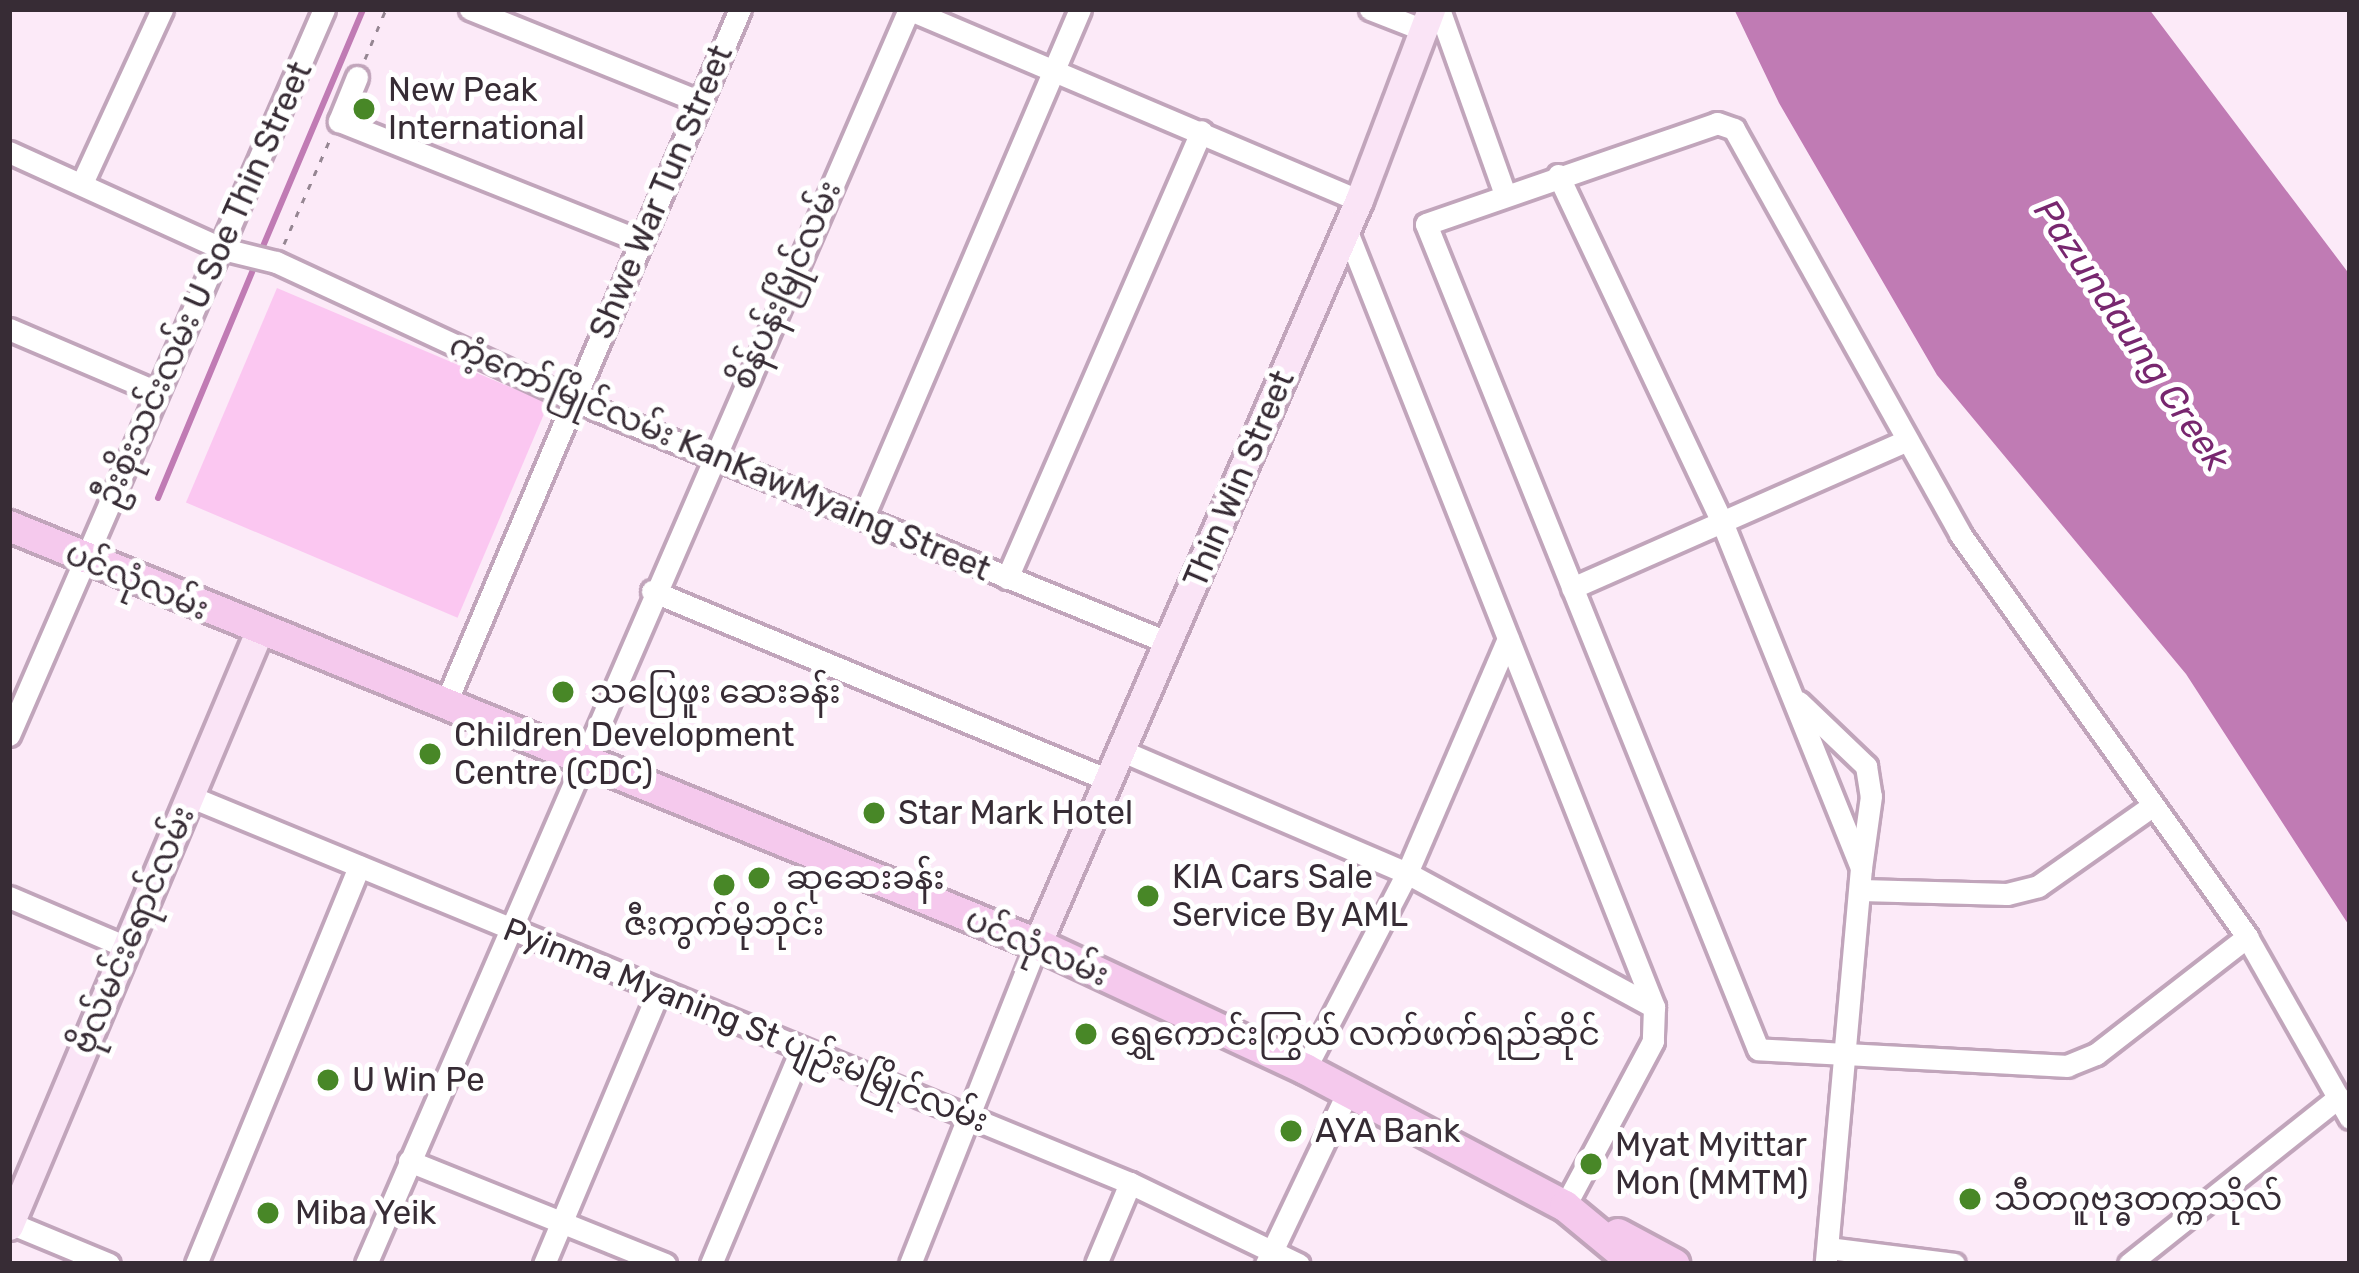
<!DOCTYPE html>
<html>
<head>
<meta charset="utf-8">
<style>
  body { margin:0 }
  #map { position:relative; width:2359px; height:1273px; overflow:hidden; background:#fceaf8; font-family:Rubik,"Noto Sans Myanmar",sans-serif }
  div>[style] { position:absolute }
  .green>* { inset:0; background:#fbc7f1; transform-origin:0 0 }
  .water>* { inset:0; background:#c07bb4 }
  .stream>* { height:6px; margin:-3px; padding:0 3px; transform-origin:3px; border-radius:3px; background:#c07bb4 }
  .path>* { height:3px; margin-top:-1.5px; transform-origin:0; background:repeating-linear-gradient(90deg,#958692 0 6px,transparent 0 15px) }
  .roads { filter:drop-shadow(3px 0 #c1a5bb) drop-shadow(-3px 0 #c1a5bb) drop-shadow(0 3px #c1a5bb) drop-shadow(0 -3px #c1a5bb) }
  .street>* { height:21px; margin:-10.5px; padding:0 10.5px; transform-origin:10.5px; border-radius:10.5px; background:#fff }
  .secondary>* { height:27px; margin:-13.5px; padding:0 13.5px; transform-origin:13.5px; border-radius:13.5px; background:#fae4f6 }
  .primary>* { height:30px; margin:-15px; padding:0 15px; transform-origin:15px; border-radius:15px; background:#f5c9ed }
  .dots>* { width:33px; height:33px; translate:-50% -50%; box-sizing:border-box; border:6px solid #fff; border-radius:50% }
  span { translate:-50% -50%; white-space:nowrap; text-align:center; line-height:1.15; -webkit-text-stroke:10px #fff; paint-order:stroke }
  .poi-label { font-size:33px; color:#372c35 }
  .left { translate:0 -50%; text-align:left }
  .street-label { font-size:33px; color:#372c35 }
  .water-label { font-size:36px; color:#78276f; font-style:italic }
  .frame { position:absolute; inset:0; border:12px solid #372c35; pointer-events:none }
</style>
</head>
<body>
<div id="map">
  <div class="green">
    <i style="left:277px;top:288px;width:295px;height:233px;rotate:23deg"></i>
  </div>
  <div class="water">
    <i style="clip-path:polygon(1734px 9px,2149px 9px,2350px 275px,2350px 927px,2186px 674px,1937px 375px,1779px 103px)"></i>
  </div>
  <div class="stream">
    <i style="left:261px;top:251px;width:263px;rotate:-67.1deg"></i>
    <i style="left:158px;top:498px;width:255px;rotate:-67.4deg"></i>
  </div>
  <div class="path">
    <i style="left:365px;top:59px;width:54px;rotate:-67.2deg"></i>
    <i style="left:284px;top:244px;width:117px;rotate:-66.3deg"></i>
  </div>
  <div class="roads">
    <div class="street">
      <i style="left:470px;top:9px;width:248px;rotate:22deg"></i>
      <i style="left:908px;top:9px;width:490px;rotate:23deg"></i>
      <i style="left:1370px;top:9px;width:60px;rotate:21.4deg"></i>
      <i style="left:1439px;top:9px;width:196px;rotate:70.4deg"></i>
      <i style="left:357px;top:77px;width:48px;rotate:112.2deg"></i>
      <i style="left:339px;top:121px;width:324px;rotate:21.7deg"></i>
      <i style="left:9px;top:152px;width:235px;rotate:24.4deg"></i>
      <i style="left:223px;top:249px;width:55px;rotate:13.8deg"></i>
      <i style="left:276px;top:262px;width:327px;rotate:24.9deg"></i>
      <i style="left:573px;top:400px;width:644px;rotate:22.18deg"></i>
      <i style="left:1558px;top:175px;width:384px;rotate:64.7deg"></i>
      <i style="left:1722px;top:522px;width:373px;rotate:68.1deg"></i>
      <i style="left:1861px;top:868px;width:398px;rotate:95.1deg"></i>
      <i style="left:82px;top:183px;width:192px;rotate:-65.3deg"></i>
      <i style="left:1346px;top:229px;width:837px;rotate:68.4deg"></i>
      <i style="left:1654px;top:1007px;width:34px;rotate:92deg"></i>
      <i style="left:1653px;top:1041px;width:187px;rotate:118.1deg"></i>
      <i style="left:9px;top:329px;width:161px;rotate:23.1deg"></i>
      <i style="left:863px;top:517px;width:552px;rotate:-66.87deg"></i>
      <i style="left:1007px;top:578px;width:487px;rotate:-66.5deg"></i>
      <i style="left:1572px;top:588px;width:364px;rotate:-23.8deg"></i>
      <i style="left:652px;top:591px;width:494px;rotate:22.5deg"></i>
      <i style="left:1799px;top:702px;width:93px;rotate:43.7deg"></i>
      <i style="left:1866px;top:766px;width:30px;rotate:81deg"></i>
      <i style="left:1871px;top:796px;width:73px;rotate:97.9deg"></i>
      <i style="left:444px;top:707px;width:758px;rotate:-67.02deg"></i>
      <i style="left:9px;top:735px;width:791px;rotate:-66.54deg"></i>
      <i style="left:1120px;top:750px;width:312px;rotate:23.2deg"></i>
      <i style="left:1407px;top:873px;width:281px;rotate:28.5deg"></i>
      <i style="left:189px;top:796px;width:1017px;rotate:22.36deg"></i>
      <i style="left:1130px;top:1183px;width:187px;rotate:25.7deg"></i>
      <i style="left:1861px;top:890px;width:146px;rotate:1.6deg"></i>
      <i style="left:2007px;top:894px;width:32px;rotate:-14deg"></i>
      <i style="left:2038px;top:886px;width:139px;rotate:-35.1deg"></i>
      <i style="left:9px;top:897px;width:127px;rotate:23.1deg"></i>
      <i style="left:2247px;top:937px;width:191px;rotate:142.2deg"></i>
      <i style="left:2096px;top:1054px;width:31px;rotate:158deg"></i>
      <i style="left:2067px;top:1066px;width:309px;rotate:-176.9deg"></i>
      <i style="left:1758px;top:1049px;width:889px;rotate:-111.92deg"></i>
      <i style="left:1426px;top:224px;width:308px;rotate:-19.1deg"></i>
      <i style="left:1717px;top:123px;width:18px;rotate:19deg"></i>
      <i style="left:1734px;top:129px;width:464px;rotate:60.8deg"></i>
      <i style="left:1960px;top:534px;width:495px;rotate:54.5deg"></i>
      <i style="left:2247px;top:937px;width:208px;rotate:60.4deg"></i>
      <i style="left:1305px;top:1069px;width:221px;rotate:-62.5deg"></i>
      <i style="left:1407px;top:873px;width:255px;rotate:-66.7deg"></i>
      <i style="left:409px;top:1161px;width:276px;rotate:21.9deg"></i>
      <i style="left:10px;top:1223px;width:107px;rotate:22.5deg"></i>
      <i style="left:1828px;top:1248px;width:127px;rotate:7.2deg"></i>
      <i style="left:196px;top:1264px;width:430px;rotate:-67.7deg"></i>
      <i style="left:366px;top:1264px;width:1367px;rotate:-66.6deg"></i>
      <i style="left:544px;top:1264px;width:297px;rotate:-67.2deg"></i>
      <i style="left:711px;top:1264px;width:234px;rotate:-67.2deg"></i>
      <i style="left:910px;top:1264px;width:344px;rotate:-68.4deg"></i>
      <i style="left:1096px;top:1264px;width:88px;rotate:-67.2deg"></i>
      <i style="left:1266px;top:1264px;width:191px;rotate:-64.6deg"></i>
      <i style="left:2129px;top:1264px;width:268px;rotate:-38.5deg"></i>
    </div>
    <div class="secondary">
      <i style="left:1037px;top:944px;width:811px;rotate:-66.6deg"></i>
      <i style="left:1359px;top:200px;width:204px;rotate:-69.3deg"></i>
      <i style="left:9px;top:1226px;width:642px;rotate:-67.19deg"></i>
    </div>
    <div class="primary">
      <i style="left:9px;top:526px;width:1110px;rotate:22.13deg"></i>
      <i style="left:1037px;top:944px;width:296px;rotate:25deg"></i>
      <i style="left:1305px;top:1069px;width:294px;rotate:27.8deg"></i>
      <i style="left:1565px;top:1206px;width:91px;rotate:39.6deg"></i>
      <i style="left:1618px;top:1234px;width:64px;rotate:28.2deg"></i>
    </div>
  </div>
  <div class="dots">
    <i style="left:364px;top:109px;background:#488727"></i>
    <i style="left:563px;top:692px;background:#488727"></i>
    <i style="left:430px;top:754px;background:#488727"></i>
    <i style="left:874px;top:813px;background:#488727"></i>
    <i style="left:759px;top:878px;background:#488727"></i>
    <i style="left:724px;top:885px;background:#488727"></i>
    <i style="left:1148px;top:896px;background:#488727"></i>
    <i style="left:1086px;top:1034px;background:#488727"></i>
    <i style="left:328px;top:1080px;background:#488727"></i>
    <i style="left:1291px;top:1131px;background:#488727"></i>
    <i style="left:1591px;top:1164px;background:#488727"></i>
    <i style="left:1970px;top:1199px;background:#488727"></i>
    <i style="left:268px;top:1213px;background:#488727"></i>
  </div>
  <div class="poi-label">
    <span class="left" style="left:388px;top:109px">New Peak<br>International</span>
    <span class="left" style="left:590px;top:692px">သပြေဖူး ဆေးခန်း</span>
    <span class="left" style="left:454px;top:754px">Children Development<br>Centre (CDC)</span>
    <span class="left" style="left:898px;top:813px">Star Mark Hotel</span>
    <span class="left" style="left:1172px;top:896px">KIA Cars Sale<br>Service By AML</span>
    <span class="left" style="left:786px;top:878px">ဆုဆေးခန်း</span>
    <span style="left:724px;top:924px">ဇီးကွက်မိုဘိုင်း</span>
    <span class="left" style="left:1110px;top:1034px">ရွှေကောင်းကြွယ် လက်ဖက်ရည်ဆိုင်</span>
    <span class="left" style="left:352px;top:1080px">U Win Pe</span>
    <span class="left" style="left:1315px;top:1131px">AYA Bank</span>
    <span class="left" style="left:1615px;top:1164px">Myat Myittar<br>Mon (MMTM)</span>
    <span class="left" style="left:1994px;top:1199px">သီတဂူဗုဒ္ဓတက္ကသိုလ်</span>
    <span class="left" style="left:295px;top:1213px">Miba Yeik</span>
  </div>
  <div class="street-label">
    <span style="left:661px;top:192px;rotate:-67deg">Shwe War Tun Street</span>
    <span style="left:204px;top:284px;rotate:-66deg">ဦးစိုးသင်းလမ်း U Soe Thin Street</span>
    <span style="left:786px;top:285px;rotate:-66deg">စိန်ပန်းမြိုင်လမ်း</span>
    <span style="left:720px;top:457px;rotate:23deg">ကံ့ကော်မြိုင်လမ်း KanKawMyaing Street</span>
    <span style="left:1239px;top:479px;rotate:-67deg">Thin Win Street</span>
    <span style="left:137px;top:581px;rotate:23deg">ပင်လုံလမ်း</span>
    <span style="left:133px;top:930px;rotate:-67deg">ဗိုလ်မင်းရောင်လမ်း</span>
    <span style="left:1037px;top:947px;rotate:23deg">ပင်လုံလမ်း</span>
    <span style="left:746px;top:1025px;rotate:22deg">Pyinma Myaning St ပျဉ်းမမြိုင်လမ်း</span>
  </div>
  <div class="water-label">
    <span style="left:2132px;top:335px;rotate:56deg">Pazundaung Creek</span>
  </div>
  <div class="frame"></div>
</div>
</body>
</html>
